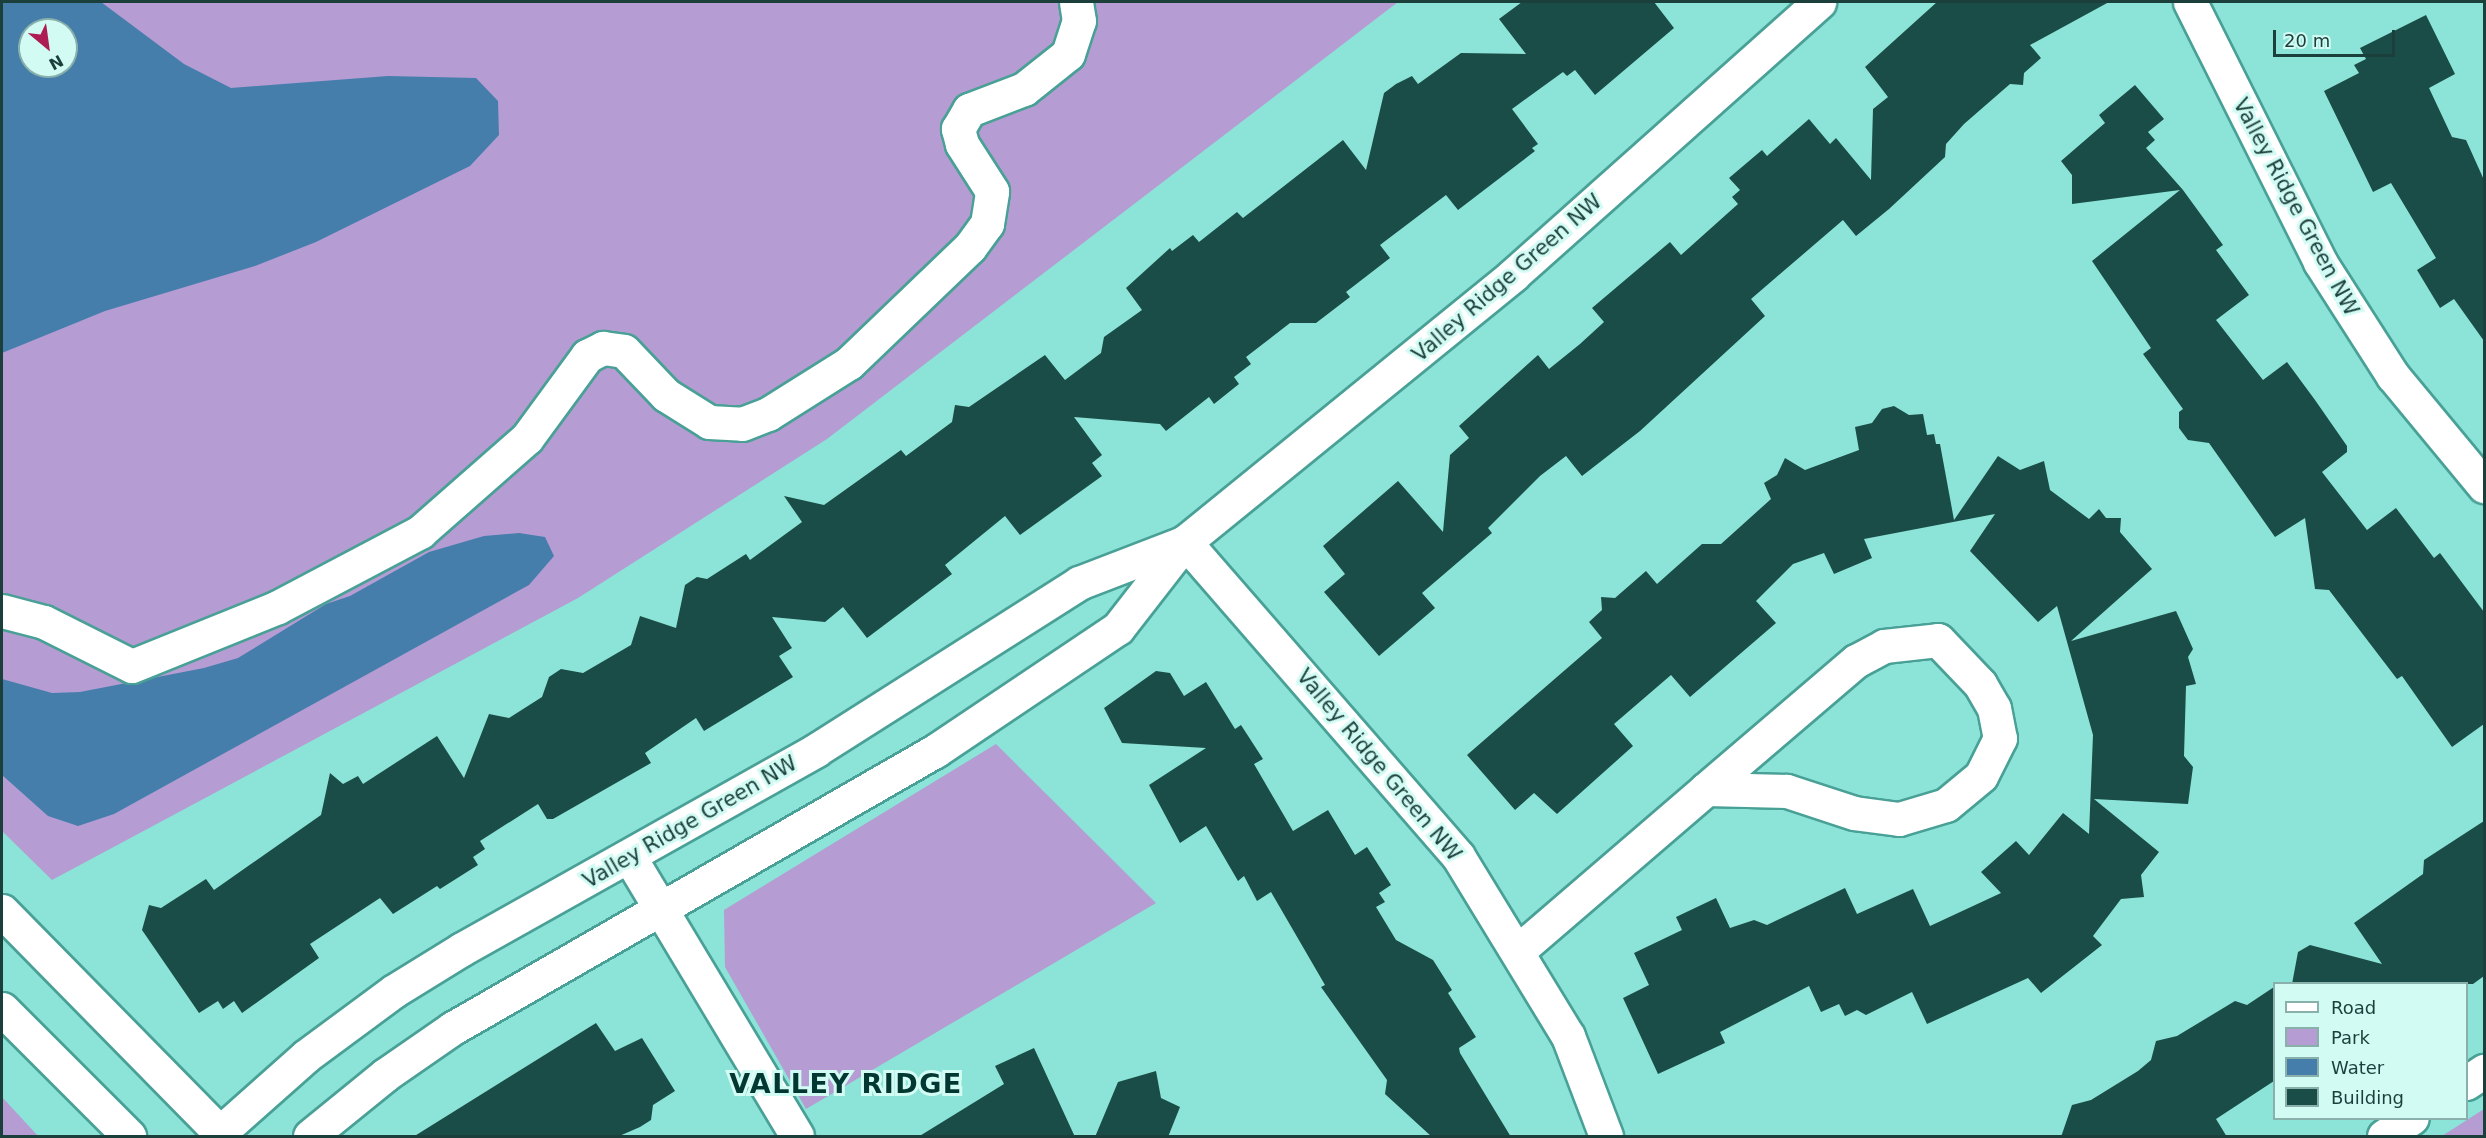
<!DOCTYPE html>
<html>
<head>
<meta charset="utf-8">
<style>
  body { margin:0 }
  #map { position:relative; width:2486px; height:1138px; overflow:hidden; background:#8ce3d7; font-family:"DejaVu Sans",sans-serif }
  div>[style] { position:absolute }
  .green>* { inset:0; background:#b59cd3 }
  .water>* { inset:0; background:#467eab }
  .building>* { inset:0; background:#1a4d47 }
  .roads { filter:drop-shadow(2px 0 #49a096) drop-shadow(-2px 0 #49a096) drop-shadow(0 2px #49a096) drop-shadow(0 -2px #49a096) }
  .minor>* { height:33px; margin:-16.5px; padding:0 16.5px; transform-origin:16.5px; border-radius:16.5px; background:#fff }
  span { translate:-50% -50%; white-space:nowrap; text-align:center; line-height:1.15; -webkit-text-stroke:6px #d2fbf4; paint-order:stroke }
  .street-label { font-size:21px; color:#1b3f3b }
  .district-label { font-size:27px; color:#033732; font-weight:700; letter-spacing:1.5px }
  .frame { position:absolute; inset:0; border:3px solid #1b3f3b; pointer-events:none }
  .legend { position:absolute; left:2273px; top:982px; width:195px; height:138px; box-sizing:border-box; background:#d2fbf4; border:2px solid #89b0aa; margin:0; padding:8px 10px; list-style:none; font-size:18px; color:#1b3f3b }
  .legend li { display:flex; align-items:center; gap:12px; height:30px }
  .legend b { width:30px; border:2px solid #89b0aa }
  .north { position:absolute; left:18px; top:18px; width:60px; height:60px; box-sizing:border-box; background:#d2fbf4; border:2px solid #89b0aa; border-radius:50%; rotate:151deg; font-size:16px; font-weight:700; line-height:24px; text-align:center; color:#1b3f3b }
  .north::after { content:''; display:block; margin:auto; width:21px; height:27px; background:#ad1d54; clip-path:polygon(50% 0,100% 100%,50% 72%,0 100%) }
  .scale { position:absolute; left:2273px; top:30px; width:122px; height:27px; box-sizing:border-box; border:3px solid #1b3f3b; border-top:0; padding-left:8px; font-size:18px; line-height:21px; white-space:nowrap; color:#1b3f3b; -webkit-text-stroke:4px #d2fbf4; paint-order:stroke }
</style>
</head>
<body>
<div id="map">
  <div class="green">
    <i style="clip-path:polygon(evenodd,2px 2px,1398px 2px,827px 439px,578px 598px,52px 880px,2px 831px,2px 2px,30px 30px,66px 30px,66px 66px,30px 66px,30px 30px)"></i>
    <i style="clip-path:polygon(996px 744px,1156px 903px,806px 1109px,725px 967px,724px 910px)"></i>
    <i style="clip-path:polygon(2px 1097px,38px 1136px,2px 1136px)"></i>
    <i style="clip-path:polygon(2484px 1109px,2484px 1136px,2442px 1136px)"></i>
  </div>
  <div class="water">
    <i style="clip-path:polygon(evenodd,2px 2px,101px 2px,184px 64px,231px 88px,388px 76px,476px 78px,498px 101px,499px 135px,470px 166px,316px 242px,255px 266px,105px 311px,2px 353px,2px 2px,30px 30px,66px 30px,66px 66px,30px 66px,30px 30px)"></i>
    <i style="clip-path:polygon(519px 533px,545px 537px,554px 556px,529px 585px,114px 814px,78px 826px,48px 816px,2px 775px,2px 679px,52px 693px,80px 692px,204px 668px,238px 658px,326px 604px,350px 596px,429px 552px,484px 536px)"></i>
  </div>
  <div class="building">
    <i style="clip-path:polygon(1522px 2px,1654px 2px,1674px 28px,1595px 95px,1575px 70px,1567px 76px,1563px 72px,1512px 109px,1538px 144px,1532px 148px,1535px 151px,1458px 210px,1446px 195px,1380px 245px,1390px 258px,1346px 292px,1350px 297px,1316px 323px,1290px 323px,1246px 357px,1251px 364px,1234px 377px,1239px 384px,1214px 404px,1209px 397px,1166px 431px,1160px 424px,1074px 417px,1102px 455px,1092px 463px,1102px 476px,1020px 535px,1005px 516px,945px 565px,952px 574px,867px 638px,843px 607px,825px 622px,772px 617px,792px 648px,779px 656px,793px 677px,704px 731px,696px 718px,645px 753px,651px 763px,553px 819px,547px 819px,538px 804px,480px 841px,485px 849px,473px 857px,478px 865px,440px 889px,437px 886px,393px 914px,380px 898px,310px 944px,319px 958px,242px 1013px,234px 1001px,223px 1009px,218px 1001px,199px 1013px,142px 930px,149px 905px,161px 908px,206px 879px,214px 890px,321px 815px,330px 773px,343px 784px,358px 776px,363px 784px,437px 736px,464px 778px,489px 714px,509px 718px,542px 697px,549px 677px,561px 669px,583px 673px,631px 645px,640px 616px,676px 628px,685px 585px,697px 577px,707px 579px,746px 554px,750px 560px,802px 522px,784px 496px,824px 505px,901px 450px,906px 456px,952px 422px,955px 405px,969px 407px,1045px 355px,1065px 380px,1101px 353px,1104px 337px,1142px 310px,1126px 288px,1170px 248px,1172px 251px,1193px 235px,1199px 242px,1237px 212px,1243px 218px,1343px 140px,1366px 170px,1384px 93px,1396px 84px,1412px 76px,1418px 84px,1461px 53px,1526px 54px,1499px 19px)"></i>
    <i style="clip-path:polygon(1937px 2px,2109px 2px,2030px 45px,2041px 58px,2024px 73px,2023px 85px,2010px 84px,1964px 124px,1946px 144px,1945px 157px,1889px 209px,1856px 236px,1843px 220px,1751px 299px,1765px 316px,1640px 431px,1582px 476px,1566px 456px,1540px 476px,1488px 528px,1492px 533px,1422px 593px,1435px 608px,1379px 656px,1324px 592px,1345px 574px,1323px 546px,1398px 481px,1443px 532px,1450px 455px,1469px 438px,1459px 426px,1538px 355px,1549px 369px,1580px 344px,1604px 322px,1592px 308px,1670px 242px,1681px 255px,1738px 204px,1732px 197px,1740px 190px,1729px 178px,1762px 150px,1767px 156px,1809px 119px,1830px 144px,1836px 138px,1871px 180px,1873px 109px,1888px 97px,1865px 67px)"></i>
    <i style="clip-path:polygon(2426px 15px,2455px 74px,2429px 88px,2452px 137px,2466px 140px,2484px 180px,2484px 341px,2454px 299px,2440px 308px,2417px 270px,2436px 258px,2391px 183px,2373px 192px,2324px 91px,2359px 73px,2354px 65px,2366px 59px,2360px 48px)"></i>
    <i style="clip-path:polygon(2135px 85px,2164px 119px,2148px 132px,2155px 140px,2146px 148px,2183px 190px,2223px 245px,2216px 250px,2249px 295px,2216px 320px,2263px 380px,2287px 362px,2315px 400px,2347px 446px,2347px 452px,2322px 472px,2367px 530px,2396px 508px,2434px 558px,2440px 553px,2484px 612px,2484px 724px,2452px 747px,2402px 676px,2397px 679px,2329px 590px,2315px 589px,2305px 518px,2275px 537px,2209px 443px,2188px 440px,2179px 428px,2179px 412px,2183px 409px,2143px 354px,2151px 348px,2092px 261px,2180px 190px,2072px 204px,2072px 175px,2061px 161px,2105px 123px,2099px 115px)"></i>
    <i style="clip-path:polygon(1894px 406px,1909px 415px,1923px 414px,1927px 435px,1934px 434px,1936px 444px,1940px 444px,1954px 520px,1998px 456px,2020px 470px,2044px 461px,2050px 490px,2089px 519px,2099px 509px,2106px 518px,2121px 518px,2120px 532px,2152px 569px,2071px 641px,2176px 611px,2193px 649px,2188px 657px,2196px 684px,2186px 686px,2184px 756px,2193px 767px,2188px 804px,2094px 799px,2159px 852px,2141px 875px,2144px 897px,2121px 899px,2093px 936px,2102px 945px,2041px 993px,2028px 978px,1927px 1024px,1912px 992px,1866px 1015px,1857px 1010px,1845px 1016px,1839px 1004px,1821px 1012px,1809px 986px,1720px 1032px,1725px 1043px,1658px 1074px,1623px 998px,1649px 985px,1634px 953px,1682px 930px,1676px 917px,1716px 898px,1730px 928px,1754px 920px,1767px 925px,1845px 888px,1857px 914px,1913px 889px,1930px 926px,2001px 893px,1981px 872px,2016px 841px,2029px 855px,2063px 813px,2089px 834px,2093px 735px,2057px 606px,2038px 622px,1970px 551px,1995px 514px,1864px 539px,1872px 558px,1834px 574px,1824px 553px,1793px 564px,1756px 601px,1776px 623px,1690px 697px,1671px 675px,1614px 724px,1633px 746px,1557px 814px,1534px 793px,1515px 810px,1467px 755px,1602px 638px,1589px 622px,1602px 610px,1601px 597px,1615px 598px,1646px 571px,1657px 584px,1702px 544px,1721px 544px,1771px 499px,1764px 483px,1777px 475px,1785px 458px,1805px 470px,1859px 450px,1855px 427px,1872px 423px,1882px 409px)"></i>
    <i style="clip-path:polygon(1156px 671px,1170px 673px,1184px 696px,1206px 682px,1235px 729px,1241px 725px,1263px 759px,1254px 764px,1293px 831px,1328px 810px,1355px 855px,1367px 847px,1391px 885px,1379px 893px,1385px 902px,1376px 907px,1396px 940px,1433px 960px,1452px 990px,1448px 993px,1476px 1037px,1459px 1048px,1460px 1053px,1511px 1137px,1432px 1137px,1385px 1094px,1387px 1080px,1321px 987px,1325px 985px,1271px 892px,1257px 901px,1244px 876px,1238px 881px,1206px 826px,1180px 843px,1149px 785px,1206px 748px,1122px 743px,1104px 708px)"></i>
    <i style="clip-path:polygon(2484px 821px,2484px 976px,2473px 984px,2292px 984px,2298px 952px,2310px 945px,2382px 964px,2354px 923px,2423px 874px,2424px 860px)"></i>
    <i style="clip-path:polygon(2274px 987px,2274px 1081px,2216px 1119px,2227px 1137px,2061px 1137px,2072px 1105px,2091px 1100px,2138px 1071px,2151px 1060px,2156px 1041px,2177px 1036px,2235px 1001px,2247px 1005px)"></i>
    <i style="clip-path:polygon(596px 1023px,615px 1051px,642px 1038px,675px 1091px,653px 1105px,651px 1120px,640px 1127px,617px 1137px,413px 1137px)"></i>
    <i style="clip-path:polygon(1034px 1048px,1075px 1137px,918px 1137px,1004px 1084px,995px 1066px)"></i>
    <i style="clip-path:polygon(1156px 1071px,1161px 1098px,1180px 1107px,1168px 1137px,1095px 1137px,1118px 1082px)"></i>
  </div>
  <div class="roads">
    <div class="minor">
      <i style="left:2190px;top:2px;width:291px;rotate:63.4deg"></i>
      <i style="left:2320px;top:262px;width:135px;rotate:57.4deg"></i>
      <i style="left:2393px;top:376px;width:143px;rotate:50.4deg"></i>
      <i style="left:1185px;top:542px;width:416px;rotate:49deg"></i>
      <i style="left:1458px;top:856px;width:211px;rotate:58.6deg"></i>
      <i style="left:1568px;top:1036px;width:107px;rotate:69.2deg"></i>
      <i style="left:2px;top:611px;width:43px;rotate:14.7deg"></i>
      <i style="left:44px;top:622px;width:98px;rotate:26.6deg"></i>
      <i style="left:132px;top:666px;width:157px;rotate:-22deg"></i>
      <i style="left:278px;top:607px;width:161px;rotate:-27.8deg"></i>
      <i style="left:420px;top:532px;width:142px;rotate:-41.3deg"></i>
      <i style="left:527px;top:438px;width:102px;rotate:-53.8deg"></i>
      <i style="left:587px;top:356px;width:18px;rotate:-27deg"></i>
      <i style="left:603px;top:348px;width:21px;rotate:8deg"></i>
      <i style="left:624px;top:351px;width:61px;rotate:46.3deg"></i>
      <i style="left:666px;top:395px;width:51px;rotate:32.1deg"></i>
      <i style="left:709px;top:422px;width:33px;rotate:3deg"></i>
      <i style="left:742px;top:424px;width:28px;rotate:-21deg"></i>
      <i style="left:768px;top:414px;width:96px;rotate:-32.2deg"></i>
      <i style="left:849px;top:363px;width:168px;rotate:-43.8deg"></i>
      <i style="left:970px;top:247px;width:29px;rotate:-54deg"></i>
      <i style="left:987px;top:224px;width:33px;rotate:-81deg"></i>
      <i style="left:992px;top:191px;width:56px;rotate:-122.6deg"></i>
      <i style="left:962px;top:144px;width:16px;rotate:-105deg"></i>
      <i style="left:958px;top:129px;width:22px;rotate:-60deg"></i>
      <i style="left:969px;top:110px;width:59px;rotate:-20.9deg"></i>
      <i style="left:1024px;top:89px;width:56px;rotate:-38.5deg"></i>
      <i style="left:1068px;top:54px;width:35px;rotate:-72deg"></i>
      <i style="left:1079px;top:21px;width:19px;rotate:-99deg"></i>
      <i style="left:630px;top:858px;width:324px;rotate:59deg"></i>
      <i style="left:2px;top:911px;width:315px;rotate:45.5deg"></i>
      <i style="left:1519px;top:950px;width:247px;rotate:-40.7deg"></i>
      <i style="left:1706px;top:789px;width:197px;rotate:-40.5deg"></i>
      <i style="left:1856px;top:661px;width:32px;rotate:-28deg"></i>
      <i style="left:1884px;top:646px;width:54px;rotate:-6.3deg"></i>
      <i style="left:1938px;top:640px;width:61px;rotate:46.3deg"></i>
      <i style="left:1980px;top:684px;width:28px;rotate:60deg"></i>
      <i style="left:1994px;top:708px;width:31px;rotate:79deg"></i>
      <i style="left:2000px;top:738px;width:42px;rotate:116.6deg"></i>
      <i style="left:1981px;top:776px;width:45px;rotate:140.4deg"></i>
      <i style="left:1946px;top:805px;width:49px;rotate:163.4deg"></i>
      <i style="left:1899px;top:819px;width:45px;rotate:-172.4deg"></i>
      <i style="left:1854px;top:813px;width:71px;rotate:-161.8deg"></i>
      <i style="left:1787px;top:791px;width:81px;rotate:-178.6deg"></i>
      <i style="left:2px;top:1009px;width:180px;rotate:45deg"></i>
      <i style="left:2466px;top:1083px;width:22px;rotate:-34deg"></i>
      <i style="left:216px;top:1136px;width:120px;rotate:-41.6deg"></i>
      <i style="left:306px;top:1056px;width:109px;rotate:-36.5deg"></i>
      <i style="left:394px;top:991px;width:80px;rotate:-31.7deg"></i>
      <i style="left:462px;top:949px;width:406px;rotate:-29.3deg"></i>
      <i style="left:816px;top:750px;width:312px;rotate:-32.4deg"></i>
      <i style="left:1079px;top:583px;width:114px;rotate:-21.1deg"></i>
      <i style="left:310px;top:1136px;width:97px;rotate:-39.1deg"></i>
      <i style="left:385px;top:1075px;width:83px;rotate:-34.7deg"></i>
      <i style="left:453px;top:1028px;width:556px;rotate:-29.89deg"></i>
      <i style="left:935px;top:751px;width:220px;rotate:-33.9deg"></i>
      <i style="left:1118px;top:628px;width:109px;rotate:-52.1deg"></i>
      <i style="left:1185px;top:542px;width:423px;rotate:-39.1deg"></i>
      <i style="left:1513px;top:275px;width:410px;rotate:-41.7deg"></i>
      <i style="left:2384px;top:1136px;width:33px;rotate:-33deg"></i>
    </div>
  </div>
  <div class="street-label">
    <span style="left:2296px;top:207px;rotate:62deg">Valley Ridge Green NW</span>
    <span style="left:1507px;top:278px;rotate:-41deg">Valley Ridge Green NW</span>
    <span style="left:1379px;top:765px;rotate:50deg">Valley Ridge Green NW</span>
    <span style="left:690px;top:822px;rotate:-30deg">Valley Ridge Green NW</span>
  </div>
  <div class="district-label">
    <span style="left:846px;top:1084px">VALLEY RIDGE</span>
  </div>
  <div class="frame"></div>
  <ul class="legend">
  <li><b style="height:8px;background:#fff"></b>Road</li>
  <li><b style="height:16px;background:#b59cd3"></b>Park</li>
  <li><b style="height:16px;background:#467eab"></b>Water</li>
  <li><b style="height:16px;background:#1a4d47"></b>Building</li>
  </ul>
  <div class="north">N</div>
  <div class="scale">20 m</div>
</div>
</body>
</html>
